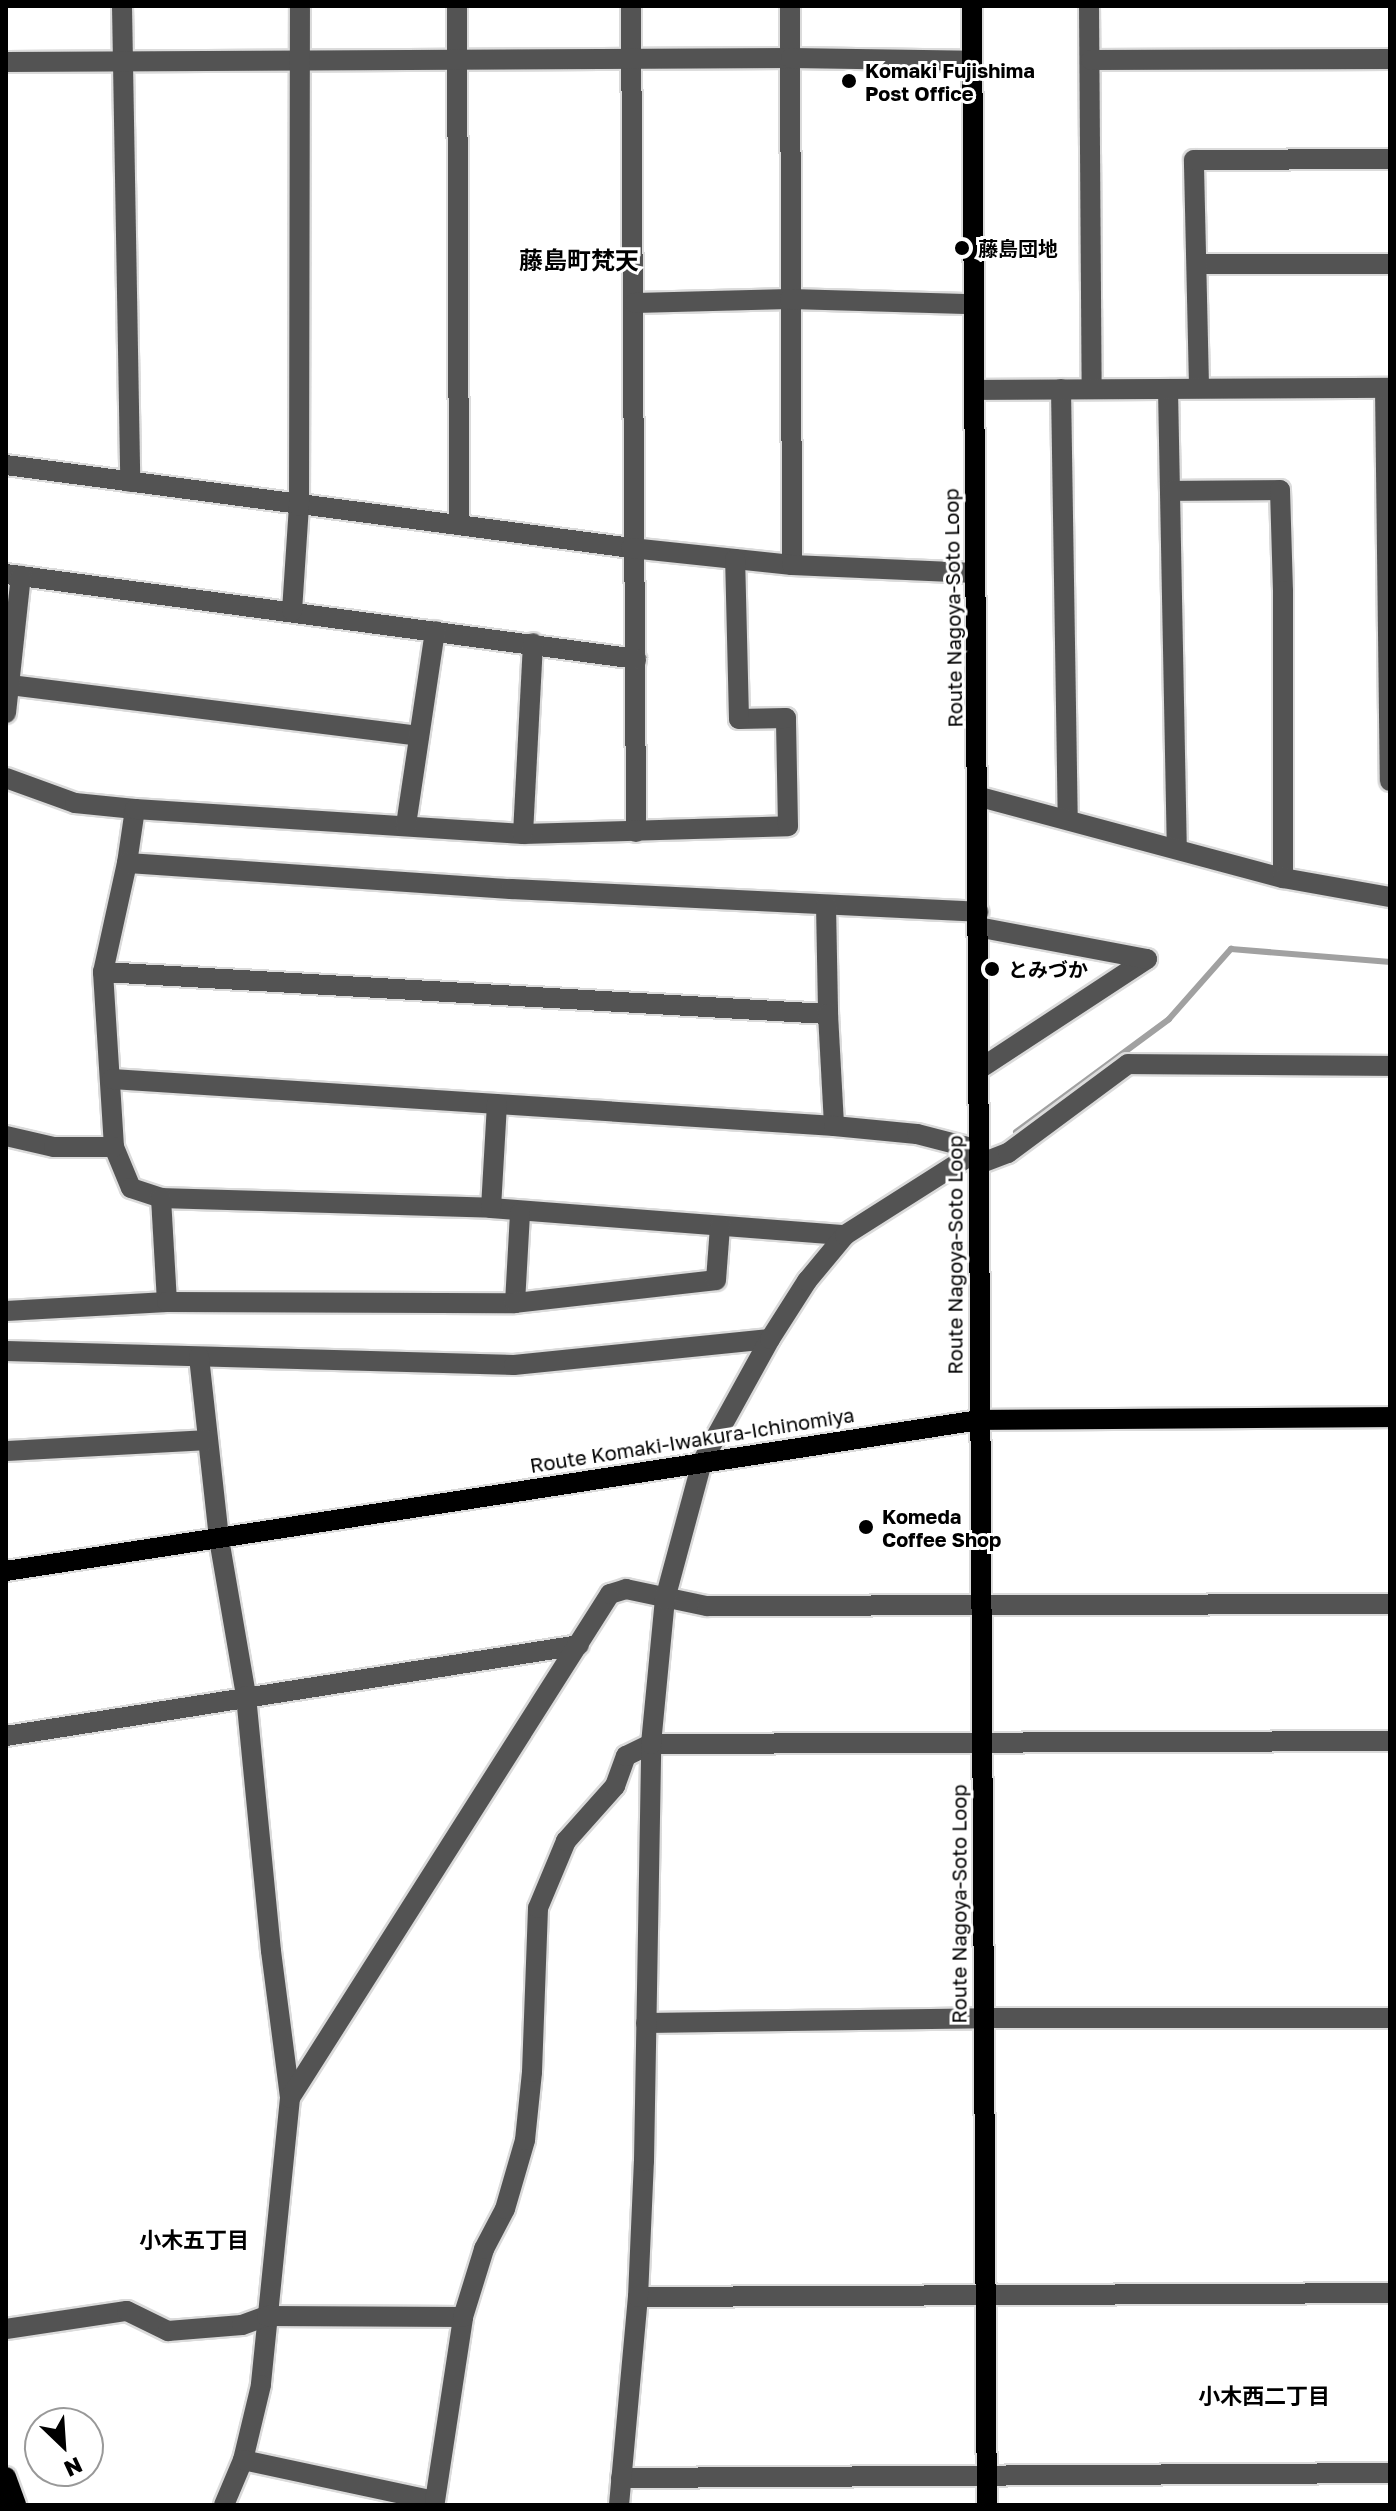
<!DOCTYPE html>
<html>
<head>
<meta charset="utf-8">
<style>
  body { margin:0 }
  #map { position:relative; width:1396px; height:2511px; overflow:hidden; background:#fff; font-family:"Golos Text","Noto Sans JP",sans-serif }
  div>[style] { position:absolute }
  .stream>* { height:6px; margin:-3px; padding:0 3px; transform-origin:3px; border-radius:3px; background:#a1a1a1 }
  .roads { filter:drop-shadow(2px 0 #dbdbdb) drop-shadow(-2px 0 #dbdbdb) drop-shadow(0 2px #dbdbdb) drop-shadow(0 -2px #dbdbdb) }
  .minor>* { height:20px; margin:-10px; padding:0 10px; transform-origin:10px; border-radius:10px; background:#535353 }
  .major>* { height:20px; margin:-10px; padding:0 10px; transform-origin:10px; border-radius:10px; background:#000 }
  .dots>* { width:22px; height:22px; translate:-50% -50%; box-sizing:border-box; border:4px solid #fff; border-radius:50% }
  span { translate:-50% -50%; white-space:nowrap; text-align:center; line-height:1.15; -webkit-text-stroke:6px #fff; paint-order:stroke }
  .poi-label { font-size:20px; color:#000; font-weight:700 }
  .left { translate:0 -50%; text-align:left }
  .street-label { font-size:20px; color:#000 }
  .neighbourhood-label { font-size:22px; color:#000; font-weight:700 }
  .quarter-label { font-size:24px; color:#000; font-weight:700 }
  .frame { position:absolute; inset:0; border:8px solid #000; pointer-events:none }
  .north { position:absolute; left:24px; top:2407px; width:80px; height:80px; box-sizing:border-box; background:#fff; border:2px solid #999; border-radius:50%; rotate:155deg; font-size:22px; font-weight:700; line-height:32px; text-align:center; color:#000 }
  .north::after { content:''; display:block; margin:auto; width:28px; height:36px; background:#000; clip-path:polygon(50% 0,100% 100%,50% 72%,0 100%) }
</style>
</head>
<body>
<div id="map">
  <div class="stream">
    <i style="left:1016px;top:1132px;width:190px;rotate:-36.4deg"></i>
    <i style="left:1169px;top:1019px;width:94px;rotate:-48.5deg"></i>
    <i style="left:1231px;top:949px;width:160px;rotate:4.7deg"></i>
  </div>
  <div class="roads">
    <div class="minor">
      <i style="left:122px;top:6px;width:476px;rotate:89deg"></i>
      <i style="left:457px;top:6px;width:519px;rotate:89.78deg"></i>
      <i style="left:631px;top:6px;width:826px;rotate:89.65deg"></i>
      <i style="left:790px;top:6px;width:559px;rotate:89.8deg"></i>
      <i style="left:1089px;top:6px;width:382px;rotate:89.6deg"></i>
      <i style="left:1091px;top:60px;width:299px;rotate:-0.2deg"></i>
      <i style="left:6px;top:62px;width:785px;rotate:-0.29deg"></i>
      <i style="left:791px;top:58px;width:181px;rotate:0.9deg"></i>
      <i style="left:1197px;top:264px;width:193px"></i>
      <i style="left:635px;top:303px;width:155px;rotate:-1.5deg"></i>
      <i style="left:790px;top:299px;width:184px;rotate:1.6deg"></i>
      <i style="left:1199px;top:386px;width:226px;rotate:-91.3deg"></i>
      <i style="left:1194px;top:160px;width:196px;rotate:-0.3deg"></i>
      <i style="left:1385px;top:388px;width:393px;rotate:89.3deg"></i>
      <i style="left:1061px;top:389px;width:430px;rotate:89.1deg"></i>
      <i style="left:1168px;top:389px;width:458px;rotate:88.9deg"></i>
      <i style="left:974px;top:390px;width:416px;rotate:-0.3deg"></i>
      <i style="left:6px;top:465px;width:630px;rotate:7.56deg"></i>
      <i style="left:631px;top:548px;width:162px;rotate:6deg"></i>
      <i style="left:792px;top:565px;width:183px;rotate:2.5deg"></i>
      <i style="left:1171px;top:491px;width:109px;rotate:-0.5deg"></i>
      <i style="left:1280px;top:490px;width:101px;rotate:88.3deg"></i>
      <i style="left:1283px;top:591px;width:287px;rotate:90deg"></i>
      <i style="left:6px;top:574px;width:636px;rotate:7.68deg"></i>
      <i style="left:292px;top:611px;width:105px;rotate:-86.2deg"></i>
      <i style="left:299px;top:506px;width:500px;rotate:-89.89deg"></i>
      <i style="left:10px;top:685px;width:412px;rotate:7.1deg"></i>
      <i style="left:6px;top:713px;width:138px;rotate:-83.8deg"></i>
      <i style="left:6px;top:778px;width:73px;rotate:19.9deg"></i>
      <i style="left:75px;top:803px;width:60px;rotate:5.7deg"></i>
      <i style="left:135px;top:809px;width:55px;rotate:98.4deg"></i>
      <i style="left:127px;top:863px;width:112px;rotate:102.4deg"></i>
      <i style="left:103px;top:972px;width:175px;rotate:86.4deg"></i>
      <i style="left:114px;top:1147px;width:44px;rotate:67.5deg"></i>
      <i style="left:131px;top:1188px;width:32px;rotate:18deg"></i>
      <i style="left:161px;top:1198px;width:330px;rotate:1.7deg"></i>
      <i style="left:491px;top:1208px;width:355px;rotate:4.4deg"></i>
      <i style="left:980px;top:797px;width:314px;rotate:15deg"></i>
      <i style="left:1283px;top:878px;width:109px;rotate:10.1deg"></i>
      <i style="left:135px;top:809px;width:389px;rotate:3.7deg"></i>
      <i style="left:523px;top:834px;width:265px;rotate:-1.7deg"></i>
      <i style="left:788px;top:826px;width:108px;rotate:-91.1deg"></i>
      <i style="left:786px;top:718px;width:47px;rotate:178.8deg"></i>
      <i style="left:739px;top:719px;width:160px;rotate:-91.4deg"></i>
      <i style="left:406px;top:825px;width:196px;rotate:-81.5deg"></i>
      <i style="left:523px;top:834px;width:191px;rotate:-87deg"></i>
      <i style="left:127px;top:863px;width:385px;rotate:3.9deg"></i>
      <i style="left:511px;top:889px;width:468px;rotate:2.8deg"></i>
      <i style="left:826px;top:905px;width:109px;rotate:88.9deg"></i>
      <i style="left:103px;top:972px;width:726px;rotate:3.32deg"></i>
      <i style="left:828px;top:1014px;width:112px;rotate:86.9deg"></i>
      <i style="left:978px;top:1070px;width:202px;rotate:-33.3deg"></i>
      <i style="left:1147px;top:959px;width:172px;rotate:-169.3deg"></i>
      <i style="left:112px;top:1079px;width:724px;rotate:3.72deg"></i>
      <i style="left:834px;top:1126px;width:83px;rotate:5.5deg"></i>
      <i style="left:917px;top:1134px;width:64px;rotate:14.5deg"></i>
      <i style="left:6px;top:1136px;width:49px;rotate:12.9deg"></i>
      <i style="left:54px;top:1147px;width:60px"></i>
      <i style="left:979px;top:1164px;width:31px;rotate:-21deg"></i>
      <i style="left:1008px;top:1153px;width:149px;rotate:-36.6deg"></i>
      <i style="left:1128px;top:1064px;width:262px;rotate:0.4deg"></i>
      <i style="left:161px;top:1198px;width:104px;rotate:86.7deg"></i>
      <i style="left:491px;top:1208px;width:104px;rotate:-86.7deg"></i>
      <i style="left:515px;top:1303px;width:90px;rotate:-86.8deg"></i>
      <i style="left:6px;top:1311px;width:161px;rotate:-3.2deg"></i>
      <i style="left:167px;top:1302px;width:348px;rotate:0.2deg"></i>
      <i style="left:515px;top:1303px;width:202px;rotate:-6.5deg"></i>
      <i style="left:716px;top:1280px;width:53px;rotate:-85.7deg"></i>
      <i style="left:6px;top:1351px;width:508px;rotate:1.58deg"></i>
      <i style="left:514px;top:1365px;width:257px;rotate:-5.8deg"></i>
      <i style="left:199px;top:1357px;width:183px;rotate:83.7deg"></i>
      <i style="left:219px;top:1539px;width:159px;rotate:80.2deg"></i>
      <i style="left:246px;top:1696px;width:256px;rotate:84.4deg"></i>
      <i style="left:271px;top:1951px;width:148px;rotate:82.6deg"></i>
      <i style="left:290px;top:2098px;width:288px;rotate:95.8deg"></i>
      <i style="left:261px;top:2385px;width:77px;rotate:103.5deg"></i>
      <i style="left:243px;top:2460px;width:49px;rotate:112.9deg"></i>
      <i style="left:6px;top:1451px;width:202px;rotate:-3.1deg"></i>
      <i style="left:6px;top:1736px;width:580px;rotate:-9.02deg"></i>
      <i style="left:646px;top:2023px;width:338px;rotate:-0.8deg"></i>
      <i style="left:984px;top:2018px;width:406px"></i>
      <i style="left:290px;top:2098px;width:597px;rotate:-57.59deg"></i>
      <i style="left:610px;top:1594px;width:17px;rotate:-17deg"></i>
      <i style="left:626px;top:1589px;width:83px;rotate:11.9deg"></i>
      <i style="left:707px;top:1606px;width:683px;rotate:-0.17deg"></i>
      <i style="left:638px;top:2297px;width:752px;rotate:-0.3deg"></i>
      <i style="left:6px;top:2329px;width:122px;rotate:-8.5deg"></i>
      <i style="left:127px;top:2311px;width:46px;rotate:26deg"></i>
      <i style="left:168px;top:2331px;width:74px;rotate:-4.6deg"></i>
      <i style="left:242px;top:2325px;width:27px;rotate:-20deg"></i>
      <i style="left:267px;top:2316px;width:196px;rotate:0.3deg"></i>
      <i style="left:243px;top:2460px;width:196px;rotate:12.1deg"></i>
      <i style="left:435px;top:2501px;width:186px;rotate:-81.3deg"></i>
      <i style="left:463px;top:2317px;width:71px;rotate:-72.8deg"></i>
      <i style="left:484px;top:2249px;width:45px;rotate:-62.3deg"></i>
      <i style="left:505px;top:2209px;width:72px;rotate:-73.8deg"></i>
      <i style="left:525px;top:2140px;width:68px;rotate:-84.1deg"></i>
      <i style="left:532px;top:2072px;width:164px;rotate:-87.9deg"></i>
      <i style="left:538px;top:1908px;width:73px;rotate:-67.3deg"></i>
      <i style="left:566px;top:1841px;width:74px;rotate:-48.3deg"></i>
      <i style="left:615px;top:1786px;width:32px;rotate:-70deg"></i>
      <i style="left:626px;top:1756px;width:28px;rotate:-26deg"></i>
      <i style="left:651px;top:1744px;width:739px;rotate:-0.23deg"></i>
      <i style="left:621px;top:2478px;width:769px;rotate:-0.37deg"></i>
      <i style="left:619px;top:2505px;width:209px;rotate:-84.8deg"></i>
      <i style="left:638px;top:2297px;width:136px;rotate:-87.5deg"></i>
      <i style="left:644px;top:2161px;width:417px;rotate:-89deg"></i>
      <i style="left:651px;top:1744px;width:146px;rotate:-84.5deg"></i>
      <i style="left:665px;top:1599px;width:142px;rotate:-74.9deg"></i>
      <i style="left:702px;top:1462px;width:141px;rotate:-61.1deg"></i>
      <i style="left:770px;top:1339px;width:69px;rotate:-57.5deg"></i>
      <i style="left:807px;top:1281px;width:60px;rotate:-50.4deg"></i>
      <i style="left:845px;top:1235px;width:159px;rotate:-32.4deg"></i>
    </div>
    <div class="major">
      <i style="left:972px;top:6px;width:2499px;rotate:89.66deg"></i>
      <i style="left:6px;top:1571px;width:985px;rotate:-8.82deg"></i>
      <i style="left:979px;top:1420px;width:411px;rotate:-0.4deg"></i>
      <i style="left:6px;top:2477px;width:30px;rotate:70deg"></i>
    </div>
  </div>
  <div class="dots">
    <i style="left:849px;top:81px;background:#000"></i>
    <i style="left:962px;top:248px;background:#000"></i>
    <i style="left:992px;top:969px;background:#000"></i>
    <i style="left:866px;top:1527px;background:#000"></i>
  </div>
  <div class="poi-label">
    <span class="left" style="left:865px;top:82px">Komaki Fujishima<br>Post Office</span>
    <span class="left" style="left:978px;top:248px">藤島団地</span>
    <span class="left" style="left:1008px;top:969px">とみづか</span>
    <span class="left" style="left:882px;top:1528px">Komeda<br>Coffee Shop</span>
  </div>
  <div class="street-label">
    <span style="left:953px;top:608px;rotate:-91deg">Route Nagoya-Soto Loop</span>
    <span style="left:955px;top:1255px;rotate:-90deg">Route Nagoya-Soto Loop</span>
    <span style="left:692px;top:1440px;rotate:-9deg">Route Komaki-Iwakura-Ichinomiya</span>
    <span style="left:959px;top:1904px;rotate:-90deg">Route Nagoya-Soto Loop</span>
  </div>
  <div class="neighbourhood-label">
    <span style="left:194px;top:2240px">小木五丁目</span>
    <span style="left:1264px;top:2396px">小木西二丁目</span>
  </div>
  <div class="quarter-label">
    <span style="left:579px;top:260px">藤島町梵天</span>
  </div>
  <div class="frame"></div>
  <div class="north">N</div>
</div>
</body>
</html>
